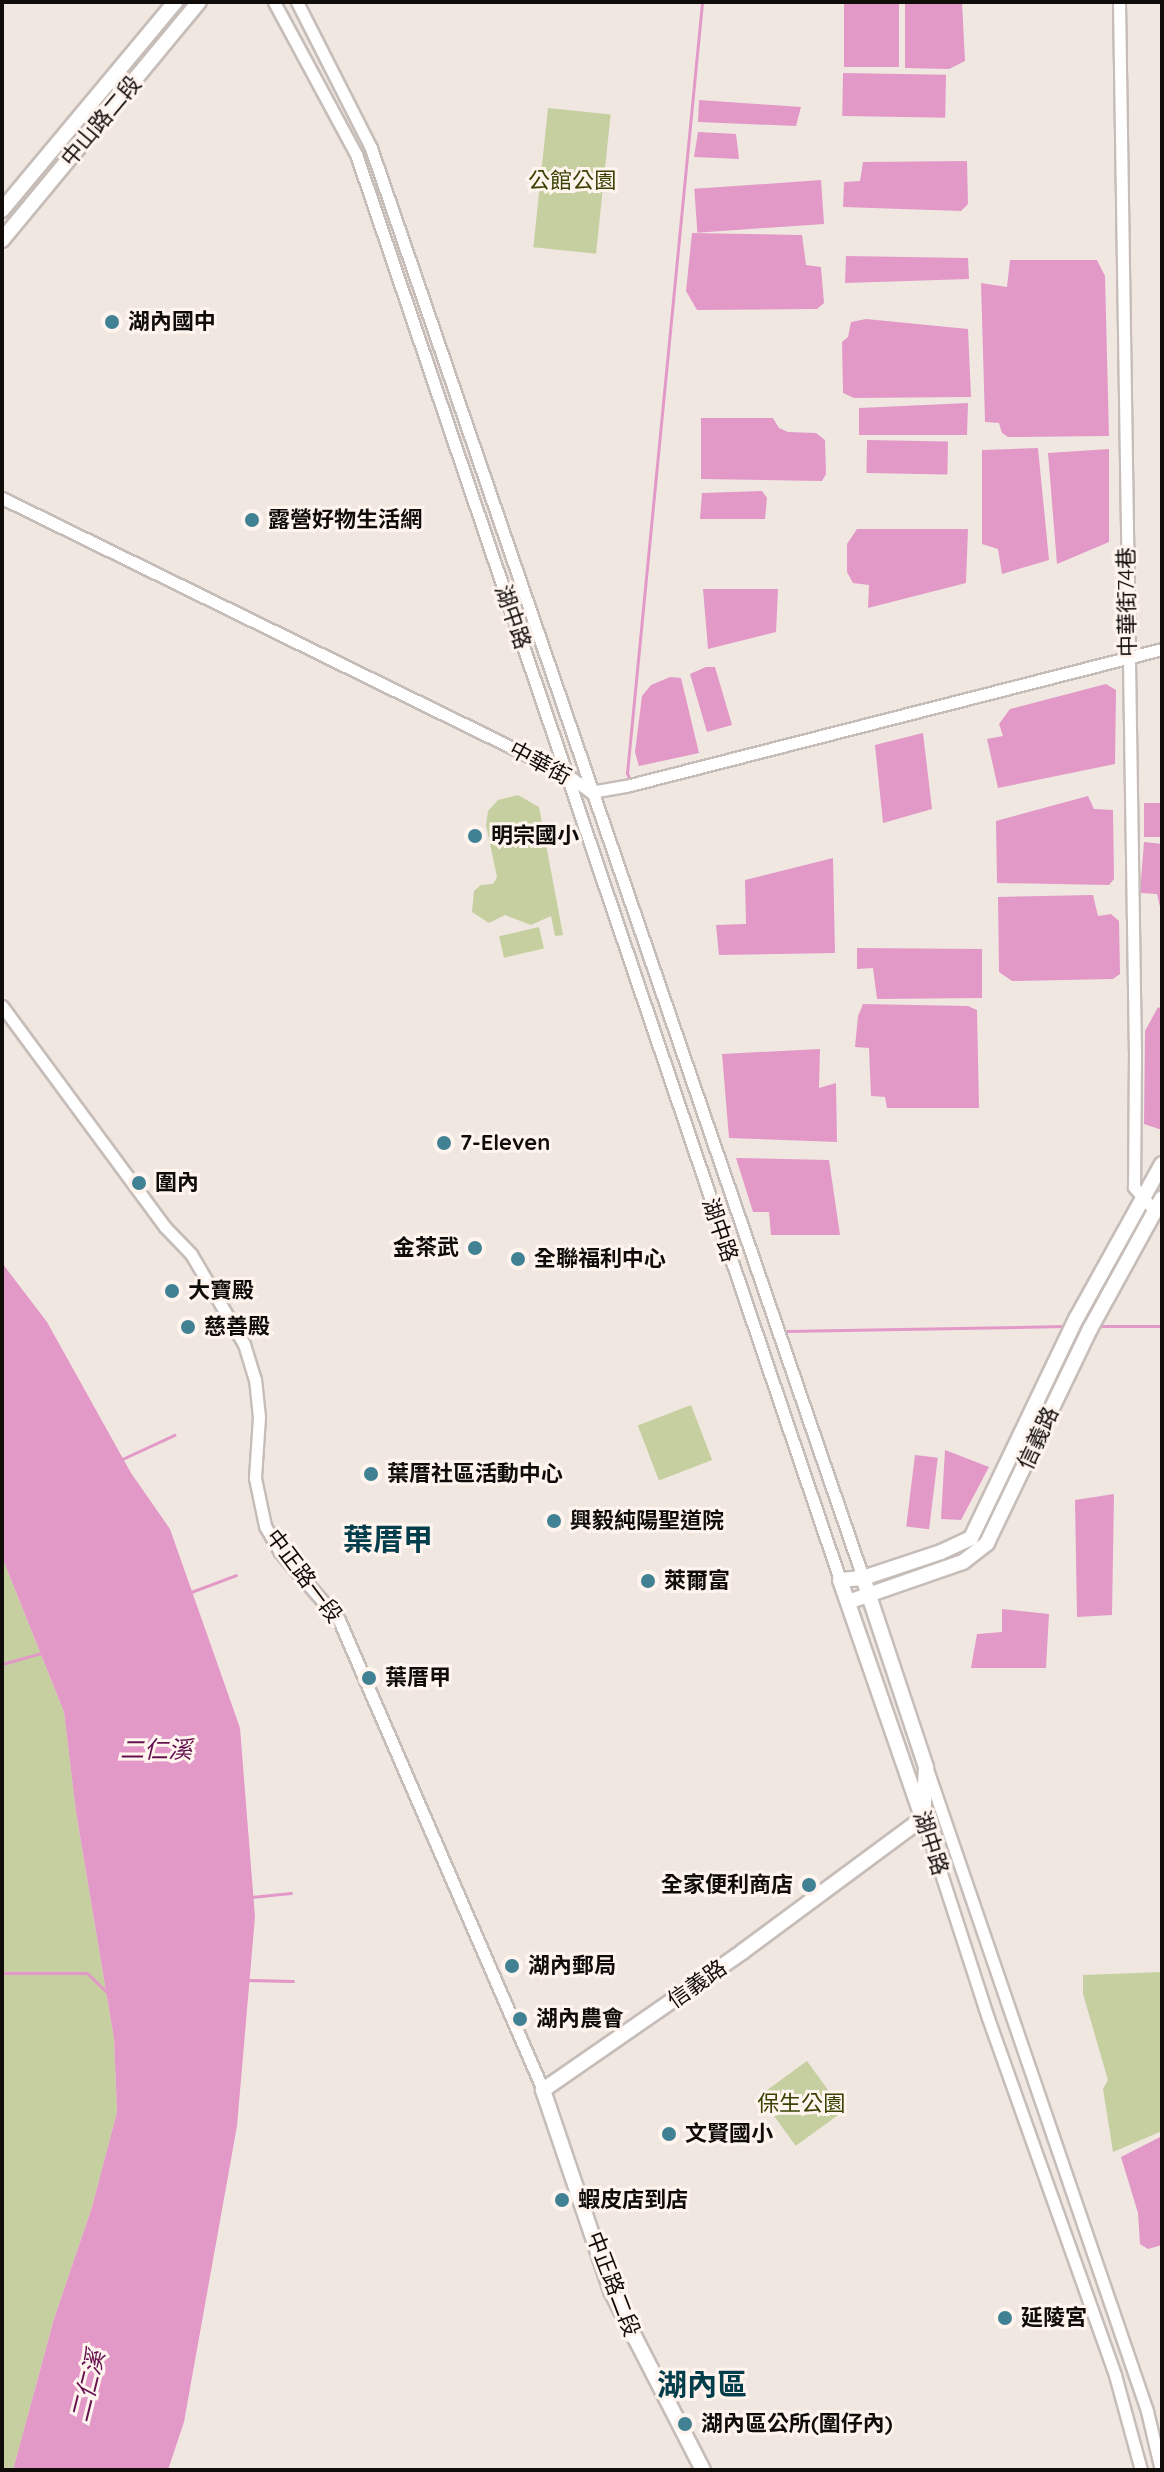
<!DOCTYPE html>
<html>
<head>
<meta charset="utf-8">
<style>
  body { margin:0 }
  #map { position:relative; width:1164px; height:2472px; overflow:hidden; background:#f1e7e1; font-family:Quicksand,"Noto Sans TC",sans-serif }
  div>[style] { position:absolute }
  .green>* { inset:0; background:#c5cf9f; transform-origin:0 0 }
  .water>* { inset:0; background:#e299c7; transform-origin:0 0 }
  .stream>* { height:3px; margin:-1.5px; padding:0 1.5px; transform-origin:1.5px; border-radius:1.5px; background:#e299c7 }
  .roads { filter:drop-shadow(2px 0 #c7bdb8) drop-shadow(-2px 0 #c7bdb8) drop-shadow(0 2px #c7bdb8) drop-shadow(0 -2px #c7bdb8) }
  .tertiary>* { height:11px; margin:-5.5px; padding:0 5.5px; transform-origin:5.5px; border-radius:5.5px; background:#fff }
  .primary>* { height:14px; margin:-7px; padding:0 7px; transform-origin:7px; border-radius:7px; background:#fff }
  .dots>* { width:22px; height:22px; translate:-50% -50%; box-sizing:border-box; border:4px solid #fff4ee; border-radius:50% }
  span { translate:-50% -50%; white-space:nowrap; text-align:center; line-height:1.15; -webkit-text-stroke:6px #fff4ee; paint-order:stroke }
  .street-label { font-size:22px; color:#0f0c0a }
  .park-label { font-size:22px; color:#394203 }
  .poi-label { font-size:22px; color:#0f0c0a; font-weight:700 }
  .left { translate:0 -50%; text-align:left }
  .right { translate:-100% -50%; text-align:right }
  .water-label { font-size:24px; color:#65104e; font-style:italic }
  .district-label { font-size:30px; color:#023d4c; font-weight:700 }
  .frame { position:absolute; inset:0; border:4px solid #0f0c0a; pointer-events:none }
</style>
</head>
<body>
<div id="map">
  <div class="green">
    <i style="left:548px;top:108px;width:63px;height:140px;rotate:6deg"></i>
    <i style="clip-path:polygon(518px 795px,539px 807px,563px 935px,555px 936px,551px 916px,531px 925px,505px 915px,489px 923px,472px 912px,474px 891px,481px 885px,493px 884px,497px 877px,486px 825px,488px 811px,498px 800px)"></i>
    <i style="left:539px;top:927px;width:22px;height:41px;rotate:77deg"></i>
    <i style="left:691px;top:1405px;width:59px;height:57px;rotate:69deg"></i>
    <i style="clip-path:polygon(2px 1557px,64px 1712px,76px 1812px,114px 2039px,117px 2112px,92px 2207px,54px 2319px,13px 2470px,2px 2470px)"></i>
    <i style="clip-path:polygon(1162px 1972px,1162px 2131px,1113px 2152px,1103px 2089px,1108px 2080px,1083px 1994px,1083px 1975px)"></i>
    <i style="left:807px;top:2061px;width:62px;height:59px;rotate:54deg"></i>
  </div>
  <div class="water">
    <i style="left:844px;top:2px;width:55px;height:65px"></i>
    <i style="clip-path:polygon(905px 2px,962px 2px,965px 61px,949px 69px,905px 68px)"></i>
    <i style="left:843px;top:73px;width:103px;height:43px;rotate:1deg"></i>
    <i style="clip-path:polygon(699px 100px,801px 107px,796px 126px,698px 122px)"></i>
    <i style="clip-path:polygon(698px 132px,736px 134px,739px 159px,694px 157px)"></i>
    <i style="clip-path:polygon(967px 161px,968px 204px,961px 211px,843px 207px,844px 182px,860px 181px,863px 162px)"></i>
    <i style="left:821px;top:180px;width:44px;height:127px;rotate:86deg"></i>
    <i style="clip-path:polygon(692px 233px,802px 235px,806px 265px,821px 267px,824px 303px,817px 309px,697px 310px,686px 291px)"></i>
    <i style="clip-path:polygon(846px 256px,968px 258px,969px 279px,845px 283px)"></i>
    <i style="clip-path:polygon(1010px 260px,1097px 260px,1105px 276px,1109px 436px,1008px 437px,1002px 433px,999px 423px,985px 422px,981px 283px,1007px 287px)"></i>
    <i style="clip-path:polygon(866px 319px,968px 329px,971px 397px,854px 398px,843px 393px,842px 342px,848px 337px,851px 322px)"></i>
    <i style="clip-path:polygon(968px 403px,967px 435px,859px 435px,859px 408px)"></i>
    <i style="clip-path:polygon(701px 418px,773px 418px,779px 428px,788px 432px,816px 433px,825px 440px,826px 474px,822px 481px,701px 479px)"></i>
    <i style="left:867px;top:440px;width:81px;height:33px;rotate:1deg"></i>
    <i style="clip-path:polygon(1038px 448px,1049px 560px,1002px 574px,998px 549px,982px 544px,982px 450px)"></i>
    <i style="clip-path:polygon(1109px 449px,1109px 542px,1057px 564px,1048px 453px)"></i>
    <i style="clip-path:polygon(762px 491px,767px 498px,765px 519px,700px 519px,702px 493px)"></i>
    <i style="clip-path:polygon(857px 529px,968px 529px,966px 583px,868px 608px,869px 585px,853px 583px,847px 572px,847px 544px)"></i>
    <i style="clip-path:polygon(703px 589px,778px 589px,776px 632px,708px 649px)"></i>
    <i style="clip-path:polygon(706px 667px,715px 667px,732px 725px,707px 732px,690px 674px)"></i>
    <i style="clip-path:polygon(670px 677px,681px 678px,699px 753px,639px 766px,635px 752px,642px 696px,651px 685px)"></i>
    <i style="clip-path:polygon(1106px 684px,1116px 690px,1115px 764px,998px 788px,987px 739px,1003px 736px,999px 724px,1010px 709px)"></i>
    <i style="clip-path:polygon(923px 733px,932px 809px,883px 823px,875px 745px)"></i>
    <i style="clip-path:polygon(1088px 796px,1094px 809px,1113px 810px,1114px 879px,1109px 885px,997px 883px,996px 821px)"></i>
    <i style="left:1162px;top:803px;width:34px;height:18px;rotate:90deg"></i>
    <i style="clip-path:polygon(1144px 842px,1162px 844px,1162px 916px,1157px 894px,1140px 893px)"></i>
    <i style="clip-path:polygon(833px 858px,835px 953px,719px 955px,716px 925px,746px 924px,745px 880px)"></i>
    <i style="clip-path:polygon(1093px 895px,1098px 916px,1111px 914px,1119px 921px,1120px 974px,1113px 979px,1012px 981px,999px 972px,998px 897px)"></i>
    <i style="clip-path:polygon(857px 948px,982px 949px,982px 998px,877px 999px,873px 968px,857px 969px)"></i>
    <i style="clip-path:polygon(863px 1004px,968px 1006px,977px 1010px,979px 1108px,887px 1108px,885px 1097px,871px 1096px,869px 1048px,855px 1047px,858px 1016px)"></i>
    <i style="clip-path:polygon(1158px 1007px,1162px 1009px,1162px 1130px,1144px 1124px,1145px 1031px)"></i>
    <i style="clip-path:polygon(820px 1049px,819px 1088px,836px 1083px,837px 1142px,729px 1138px,722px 1054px)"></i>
    <i style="clip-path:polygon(736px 1158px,829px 1160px,840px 1235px,771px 1235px,769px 1212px,753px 1212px)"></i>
    <i style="clip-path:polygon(2px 1263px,47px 1322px,131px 1473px,170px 1529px,240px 1728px,255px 1917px,237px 2126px,184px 2422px,168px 2470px,13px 2470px,54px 2319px,92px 2207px,117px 2112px,114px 2039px,76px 1812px,64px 1712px,2px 1557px)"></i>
    <i style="clip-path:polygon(945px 1450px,989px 1467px,961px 1520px,941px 1519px)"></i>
    <i style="left:915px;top:1455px;width:23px;height:72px;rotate:7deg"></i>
    <i style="clip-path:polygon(1114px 1494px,1112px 1615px,1077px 1617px,1075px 1500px)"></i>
    <i style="clip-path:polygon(1002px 1609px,1049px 1614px,1046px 1668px,971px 1668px,977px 1634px,1002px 1632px)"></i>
    <i style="clip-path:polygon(1162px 2136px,1162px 2245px,1148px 2249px,1140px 2244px,1138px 2213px,1121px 2157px)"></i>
  </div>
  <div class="stream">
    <i style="left:631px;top:783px;width:11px;rotate:-112deg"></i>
    <i style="left:627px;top:773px;width:775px;rotate:-84.44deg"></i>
    <i style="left:1097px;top:1326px;width:65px"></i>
    <i style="left:785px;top:1331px;width:280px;rotate:-1deg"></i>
    <i style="left:120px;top:1460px;width:60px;rotate:-24.8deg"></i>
    <i style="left:191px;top:1592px;width:48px;rotate:-20.7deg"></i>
    <i style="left:2px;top:1664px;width:45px;rotate:-15.6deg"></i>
    <i style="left:251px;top:1897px;width:40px;rotate:-5.7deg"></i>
    <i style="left:2px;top:1973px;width:85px"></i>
    <i style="left:87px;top:1973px;width:30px;rotate:44deg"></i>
    <i style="left:248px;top:1980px;width:45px;rotate:1.3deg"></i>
  </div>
  <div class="roads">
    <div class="tertiary">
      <i style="left:274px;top:2px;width:173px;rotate:61.7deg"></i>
      <i style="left:356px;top:154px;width:1506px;rotate:71.25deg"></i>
      <i style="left:297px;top:2px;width:164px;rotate:63.1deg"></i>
      <i style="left:371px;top:148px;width:1512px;rotate:71.01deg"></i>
      <i style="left:1119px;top:2px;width:1049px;rotate:89.13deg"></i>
      <i style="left:1135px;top:1051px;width:136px;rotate:90.4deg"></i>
      <i style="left:1134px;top:1187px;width:32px;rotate:49deg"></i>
      <i style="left:2px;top:498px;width:628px;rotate:26.08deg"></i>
      <i style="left:566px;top:774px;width:31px;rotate:36deg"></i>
      <i style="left:591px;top:792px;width:36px;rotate:-10deg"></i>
      <i style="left:626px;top:786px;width:553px;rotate:-14.34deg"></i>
      <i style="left:2px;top:1006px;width:275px;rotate:53.6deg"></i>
      <i style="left:165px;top:1227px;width:37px;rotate:46deg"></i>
      <i style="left:191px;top:1254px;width:104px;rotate:59.5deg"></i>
      <i style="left:244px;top:1344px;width:37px;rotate:73deg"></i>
      <i style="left:255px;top:1379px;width:38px;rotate:84deg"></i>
      <i style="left:259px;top:1417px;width:61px;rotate:93.8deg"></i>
      <i style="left:255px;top:1478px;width:49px;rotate:78.2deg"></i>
      <i style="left:265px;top:1526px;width:30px;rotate:60deg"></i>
      <i style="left:280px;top:1552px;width:90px;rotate:49.1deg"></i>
      <i style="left:339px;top:1620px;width:512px;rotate:66.54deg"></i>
      <i style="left:927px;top:1769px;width:679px;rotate:71.08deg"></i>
      <i style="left:1147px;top:2411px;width:61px;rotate:76.7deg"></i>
      <i style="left:923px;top:1818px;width:210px;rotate:72deg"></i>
      <i style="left:988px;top:2018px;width:379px;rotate:70.4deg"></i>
      <i style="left:1115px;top:2375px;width:98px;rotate:74.7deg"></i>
    </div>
    <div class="primary">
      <i style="left:2px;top:210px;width:271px;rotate:-50.2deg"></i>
      <i style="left:2px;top:240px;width:309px;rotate:-50.4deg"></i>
      <i style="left:848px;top:1602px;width:122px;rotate:-19.2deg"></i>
      <i style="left:963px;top:1562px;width:31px;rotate:-38deg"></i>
      <i style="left:987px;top:1543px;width:237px;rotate:-64.3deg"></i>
      <i style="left:1090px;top:1329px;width:149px;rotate:-61.2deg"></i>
      <i style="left:920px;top:1811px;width:244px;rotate:-109.1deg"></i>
      <i style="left:840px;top:1580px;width:23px;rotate:-5deg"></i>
      <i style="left:863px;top:1578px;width:82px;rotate:-18.4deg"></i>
      <i style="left:941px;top:1552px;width:33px;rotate:-25deg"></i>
      <i style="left:971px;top:1538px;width:243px;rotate:-64.4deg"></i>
      <i style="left:1076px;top:1319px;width:177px;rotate:-61deg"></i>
      <i style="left:703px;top:2470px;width:201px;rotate:-117.2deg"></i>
      <i style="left:611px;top:2291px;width:212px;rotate:-108.7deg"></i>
      <i style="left:543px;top:2090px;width:242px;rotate:-34.7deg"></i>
      <i style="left:742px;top:1952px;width:225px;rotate:-36.5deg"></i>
      <i style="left:923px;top:1818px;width:51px;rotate:-86.6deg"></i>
      <i style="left:926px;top:1767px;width:199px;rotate:-108.4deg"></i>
    </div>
  </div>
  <div class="dots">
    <i style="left:112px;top:322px;background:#418194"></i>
    <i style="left:252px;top:520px;background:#418194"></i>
    <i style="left:475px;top:836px;background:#418194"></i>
    <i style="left:444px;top:1143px;background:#418194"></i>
    <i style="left:139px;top:1183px;background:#418194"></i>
    <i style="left:475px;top:1248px;background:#418194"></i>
    <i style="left:518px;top:1259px;background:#418194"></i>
    <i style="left:172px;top:1291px;background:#418194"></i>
    <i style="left:188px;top:1327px;background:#418194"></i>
    <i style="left:371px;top:1474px;background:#418194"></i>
    <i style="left:554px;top:1521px;background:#418194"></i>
    <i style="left:648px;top:1581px;background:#418194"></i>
    <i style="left:369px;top:1678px;background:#418194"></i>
    <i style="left:809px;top:1885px;background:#418194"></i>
    <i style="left:512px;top:1966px;background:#418194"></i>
    <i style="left:520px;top:2019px;background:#418194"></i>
    <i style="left:669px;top:2134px;background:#418194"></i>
    <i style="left:562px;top:2200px;background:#418194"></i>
    <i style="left:1005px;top:2318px;background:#418194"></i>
    <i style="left:685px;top:2424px;background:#418194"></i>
  </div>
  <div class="street-label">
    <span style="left:101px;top:121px;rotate:-50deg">中山路二段</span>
    <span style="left:1127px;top:602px;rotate:-91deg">中華街74巷</span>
    <span style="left:513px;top:617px;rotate:71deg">湖中路</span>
    <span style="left:540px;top:763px;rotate:28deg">中華街</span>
    <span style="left:720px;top:1230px;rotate:71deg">湖中路</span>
    <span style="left:1038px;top:1438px;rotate:-65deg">信義路</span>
    <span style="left:304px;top:1576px;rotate:53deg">中正路一段</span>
    <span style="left:931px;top:1843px;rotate:72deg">湖中路</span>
    <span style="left:697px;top:1984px;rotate:-35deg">信義路</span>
    <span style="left:613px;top:2284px;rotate:69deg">中正路二段</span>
  </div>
  <div class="park-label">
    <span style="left:572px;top:181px">公館公園</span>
    <span style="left:801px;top:2104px">保生公園</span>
  </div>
  <div class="poi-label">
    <span class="left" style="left:128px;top:322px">湖內國中</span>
    <span class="left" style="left:268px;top:520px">露營好物生活網</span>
    <span class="left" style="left:491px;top:836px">明宗國小</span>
    <span class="left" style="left:460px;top:1143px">7-Eleven</span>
    <span class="left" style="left:155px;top:1183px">圍內</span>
    <span class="right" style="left:459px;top:1248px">金茶武</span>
    <span class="left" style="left:534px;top:1259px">全聯福利中心</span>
    <span class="left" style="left:188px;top:1291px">大寶殿</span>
    <span class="left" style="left:204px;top:1327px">慈善殿</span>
    <span class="left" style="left:387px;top:1474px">葉厝社區活動中心</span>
    <span class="left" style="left:570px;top:1521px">興毅純陽聖道院</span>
    <span class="left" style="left:664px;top:1581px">萊爾富</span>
    <span class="left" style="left:385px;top:1678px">葉厝甲</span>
    <span class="right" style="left:793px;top:1885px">全家便利商店</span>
    <span class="left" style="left:528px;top:1966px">湖內郵局</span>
    <span class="left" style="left:536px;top:2019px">湖內農會</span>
    <span class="left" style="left:685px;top:2134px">文賢國小</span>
    <span class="left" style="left:578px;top:2200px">蝦皮店到店</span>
    <span class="left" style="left:1021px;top:2318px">延陵宮</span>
    <span class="left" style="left:701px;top:2424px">湖內區公所(圍仔內)</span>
  </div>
  <div class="water-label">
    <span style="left:156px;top:1750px">二仁溪</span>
    <span style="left:88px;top:2386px;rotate:-76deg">二仁溪</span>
  </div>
  <div class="district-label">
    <span style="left:388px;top:1539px">葉厝甲</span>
    <span style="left:702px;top:2384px">湖內區</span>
  </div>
  <div class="frame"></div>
</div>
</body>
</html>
